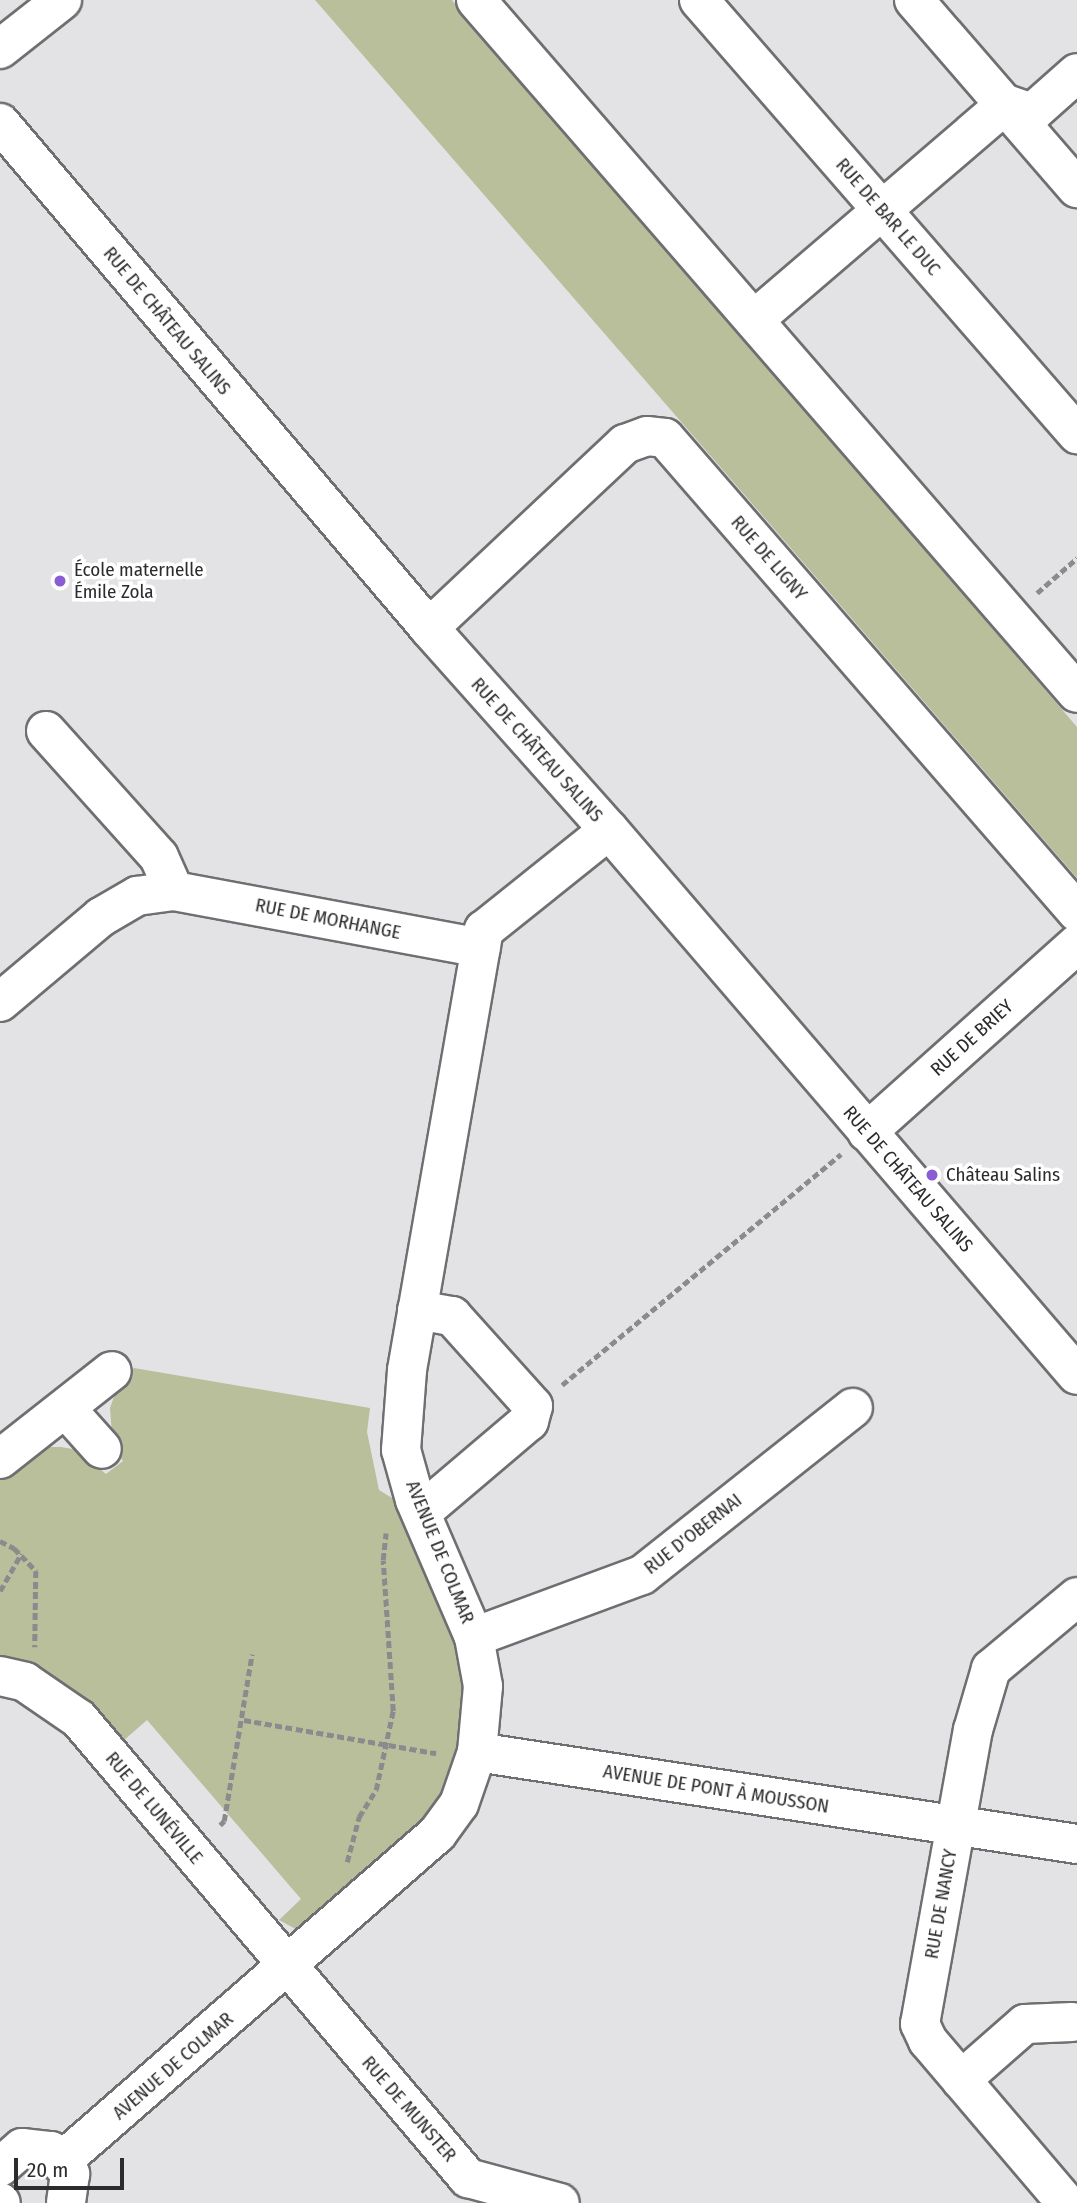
<!DOCTYPE html>
<html>
<head>
<meta charset="utf-8">
<style>
  body { margin:0 }
  #map { position:relative; width:1077px; height:2203px; overflow:hidden; background:#e3e3e6; font-family:"Fira Sans Condensed",sans-serif }
  div>[style] { position:absolute }
  .green>* { inset:0; background:#b8bf9a }
  .path>* { height:4.5px; margin-top:-2.25px; transform-origin:0; background:repeating-linear-gradient(90deg,#8b8b8d 0 7px,transparent 0 10.5px) }
  .roads { filter:drop-shadow(2px 0 #6f6f72) drop-shadow(-2px 0 #6f6f72) drop-shadow(0 2px #6f6f72) drop-shadow(0 -2px #6f6f72) }
  .minor>* { height:38px; margin:-19px; padding:0 19px; transform-origin:19px; border-radius:19px; background:#fff }
  .dots>* { width:19px; height:19px; translate:-50% -50%; box-sizing:border-box; border:4px solid #fff; border-radius:50% }
  span { translate:-50% -50%; white-space:nowrap; text-align:center; line-height:1.15; -webkit-text-stroke:7px #fff; paint-order:stroke }
  .street-label { font-size:19px; color:#2c2c2e }
  .poi-label { font-size:19px; color:#2c2c2e }
  .left { translate:0 -50%; text-align:left }
  .scale { position:absolute; left:14px; top:2158px; width:110px; height:32px; box-sizing:border-box; border:4px solid #2c2c2e; border-top:0; padding-left:9px; font-size:21px; line-height:24px; white-space:nowrap; color:#2c2c2e; -webkit-text-stroke:5px #fff; paint-order:stroke }
</style>
</head>
<body>
<div id="map">
  <div class="green">
    <i style="clip-path:polygon(315px 0,452px 0,1077px 727px,1077px 878px)"></i>
    <i style="clip-path:polygon(134px 1368px,370px 1408px,367px 1432px,379px 1490px,397px 1501px,457px 1631px,467px 1716px,445px 1801px,303px 1933px,279px 1920px,301px 1899px,147px 1720px,123px 1741px,89px 1702px,44px 1670px,0 1657px,0 1472px,40px 1447px,61px 1447px,78px 1450px,106px 1474px,123px 1461px,113px 1447px,110px 1408px,118px 1385px)"></i>
  </div>
  <div class="path">
    <i style="left:1037px;top:593px;width:53px;rotate:-41.2deg"></i>
    <i style="left:562px;top:1385px;width:362px;rotate:-39.6deg"></i>
    <i style="left:0;top:1541px;width:16px;rotate:27deg"></i>
    <i style="left:14px;top:1548px;width:32px;rotate:46deg"></i>
    <i style="left:36px;top:1571px;width:76px;rotate:90.8deg"></i>
    <i style="left:0;top:1591px;width:43px;rotate:-60.4deg"></i>
    <i style="left:244px;top:1720px;width:195px;rotate:9.8deg"></i>
    <i style="left:220px;top:1825px;width:6px;rotate:-45deg"></i>
    <i style="left:224px;top:1821px;width:169px;rotate:-80.5deg"></i>
    <i style="left:347px;top:1862px;width:47px;rotate:-75.1deg"></i>
    <i style="left:359px;top:1817px;width:32px;rotate:-58deg"></i>
    <i style="left:376px;top:1790px;width:81px;rotate:-77.9deg"></i>
    <i style="left:393px;top:1711px;width:151px;rotate:-93.8deg"></i>
    <i style="left:383px;top:1560px;width:27px;rotate:-84deg"></i>
  </div>
  <div class="roads">
    <div class="minor">
      <i style="left:476px;top:0;width:917px;rotate:49.07deg"></i>
      <i style="left:699px;top:0;width:576px;rotate:48.95deg"></i>
      <i style="left:914px;top:0;width:249px;rotate:49.1deg"></i>
      <i style="left:0;top:49px;width:79px;rotate:-38.3deg"></i>
      <i style="left:0;top:123px;width:663px;rotate:49.65deg"></i>
      <i style="left:429px;top:628px;width:271px;rotate:48.3deg"></i>
      <i style="left:609px;top:830px;width:718px;rotate:49.35deg"></i>
      <i style="left:755px;top:319px;width:330px;rotate:-40.6deg"></i>
      <i style="left:1006px;top:104px;width:28px;rotate:19deg"></i>
      <i style="left:1032px;top:113px;width:60px;rotate:-41.6deg"></i>
      <i style="left:429px;top:628px;width:269px;rotate:-43.2deg"></i>
      <i style="left:625px;top:444px;width:23px;rotate:-20deg"></i>
      <i style="left:647px;top:436px;width:18px;rotate:6deg"></i>
      <i style="left:665px;top:438px;width:628px;rotate:49deg"></i>
      <i style="left:46px;top:731px;width:169px;rotate:48.1deg"></i>
      <i style="left:159px;top:857px;width:37px;rotate:66deg"></i>
      <i style="left:0;top:1002px;width:132px;rotate:-40.1deg"></i>
      <i style="left:101px;top:917px;width:42px;rotate:-30.3deg"></i>
      <i style="left:137px;top:896px;width:37px;rotate:-8deg"></i>
      <i style="left:174px;top:891px;width:312px;rotate:10.5deg"></i>
      <i style="left:867px;top:1132px;width:282px;rotate:-41.8deg"></i>
      <i style="left:417px;top:1310px;width:36px;rotate:10deg"></i>
      <i style="left:452px;top:1316px;width:121px;rotate:48deg"></i>
      <i style="left:533px;top:1406px;width:16px;rotate:105deg"></i>
      <i style="left:529px;top:1421px;width:139px;rotate:139.7deg"></i>
      <i style="left:67px;top:1410px;width:52px;rotate:48.1deg"></i>
      <i style="left:0;top:1459px;width:142px;rotate:-38.2deg"></i>
      <i style="left:474px;top:1637px;width:179px;rotate:-20.3deg"></i>
      <i style="left:642px;top:1575px;width:269px;rotate:-38.4deg"></i>
      <i style="left:0;top:1676px;width:26px;rotate:13deg"></i>
      <i style="left:25px;top:1682px;width:65px;rotate:34.4deg"></i>
      <i style="left:79px;top:1719px;width:602px;rotate:49.72deg"></i>
      <i style="left:468px;top:2178px;width:95px;rotate:15.2deg"></i>
      <i style="left:477px;top:1752px;width:607px;rotate:8.72deg"></i>
      <i style="left:961px;top:2080px;width:85px;rotate:-41.2deg"></i>
      <i style="left:1025px;top:2024px;width:47px;rotate:-2.4deg"></i>
      <i style="left:62px;top:2161px;width:498px;rotate:-41.1deg"></i>
      <i style="left:437px;top:1834px;width:37px;rotate:-54deg"></i>
      <i style="left:459px;top:1804px;width:55px;rotate:-70.9deg"></i>
      <i style="left:477px;top:1752px;width:66px;rotate:-84.8deg"></i>
      <i style="left:483px;top:1686px;width:50px;rotate:-100.4deg"></i>
      <i style="left:474px;top:1637px;width:149px;rotate:-113.3deg"></i>
      <i style="left:415px;top:1500px;width:52px;rotate:-105.6deg"></i>
      <i style="left:401px;top:1450px;width:80px;rotate:-85.7deg"></i>
      <i style="left:407px;top:1370px;width:447px;rotate:-80.1deg"></i>
      <i style="left:484px;top:930px;width:160px;rotate:-38.7deg"></i>
      <i style="left:0;top:2167px;width:29px;rotate:-41deg"></i>
      <i style="left:22px;top:2148px;width:29px;rotate:6deg"></i>
      <i style="left:51px;top:2151px;width:30px;rotate:50deg"></i>
      <i style="left:70px;top:2174px;width:29px;rotate:98deg"></i>
      <i style="left:0;top:2202px;width:1px;rotate:45deg"></i>
      <i style="left:1066px;top:2203px;width:213px;rotate:-130.4deg"></i>
      <i style="left:928px;top:2041px;width:19px;rotate:-115deg"></i>
      <i style="left:920px;top:2024px;width:299px;rotate:-79.8deg"></i>
      <i style="left:973px;top:1730px;width:64px;rotate:-73.6deg"></i>
      <i style="left:991px;top:1669px;width:112px;rotate:-39.9deg"></i>
    </div>
  </div>
  <div class="dots">
    <i style="left:60px;top:581px;background:#8c5cd5"></i>
    <i style="left:932px;top:1175px;background:#8c5cd5"></i>
  </div>
  <div class="street-label">
    <span style="left:888px;top:217px;rotate:49deg">RUE DE BAR LE DUC</span>
    <span style="left:167px;top:321px;rotate:50deg">RUE DE CHÂTEAU SALINS</span>
    <span style="left:769px;top:558px;rotate:49deg">RUE DE LIGNY</span>
    <span style="left:537px;top:750px;rotate:48deg">RUE DE CHÂTEAU SALINS</span>
    <span style="left:328px;top:919px;rotate:11deg">RUE DE MORHANGE</span>
    <span style="left:972px;top:1038px;rotate:-42deg">RUE DE BRIEY</span>
    <span style="left:908px;top:1179px;rotate:49deg">RUE DE CHÂTEAU SALINS</span>
    <span style="left:693px;top:1534px;rotate:-38deg">RUE D'OBERNAI</span>
    <span style="left:440px;top:1552px;rotate:68deg">AVENUE DE COLMAR</span>
    <span style="left:716px;top:1789px;rotate:9deg">AVENUE DE PONT À MOUSSON</span>
    <span style="left:154px;top:1808px;rotate:50deg">RUE DE LUNÉVILLE</span>
    <span style="left:941px;top:1904px;rotate:-80deg">RUE DE NANCY</span>
    <span style="left:173px;top:2066px;rotate:-41deg">AVENUE DE COLMAR</span>
    <span style="left:409px;top:2109px;rotate:49deg">RUE DE MUNSTER</span>
  </div>
  <div class="poi-label">
    <span class="left" style="left:74px;top:581px">École maternelle<br>Émile Zola</span>
    <span class="left" style="left:946px;top:1175px">Château Salins</span>
  </div>
  <div class="scale">20 m</div>
</div>
</body>
</html>
